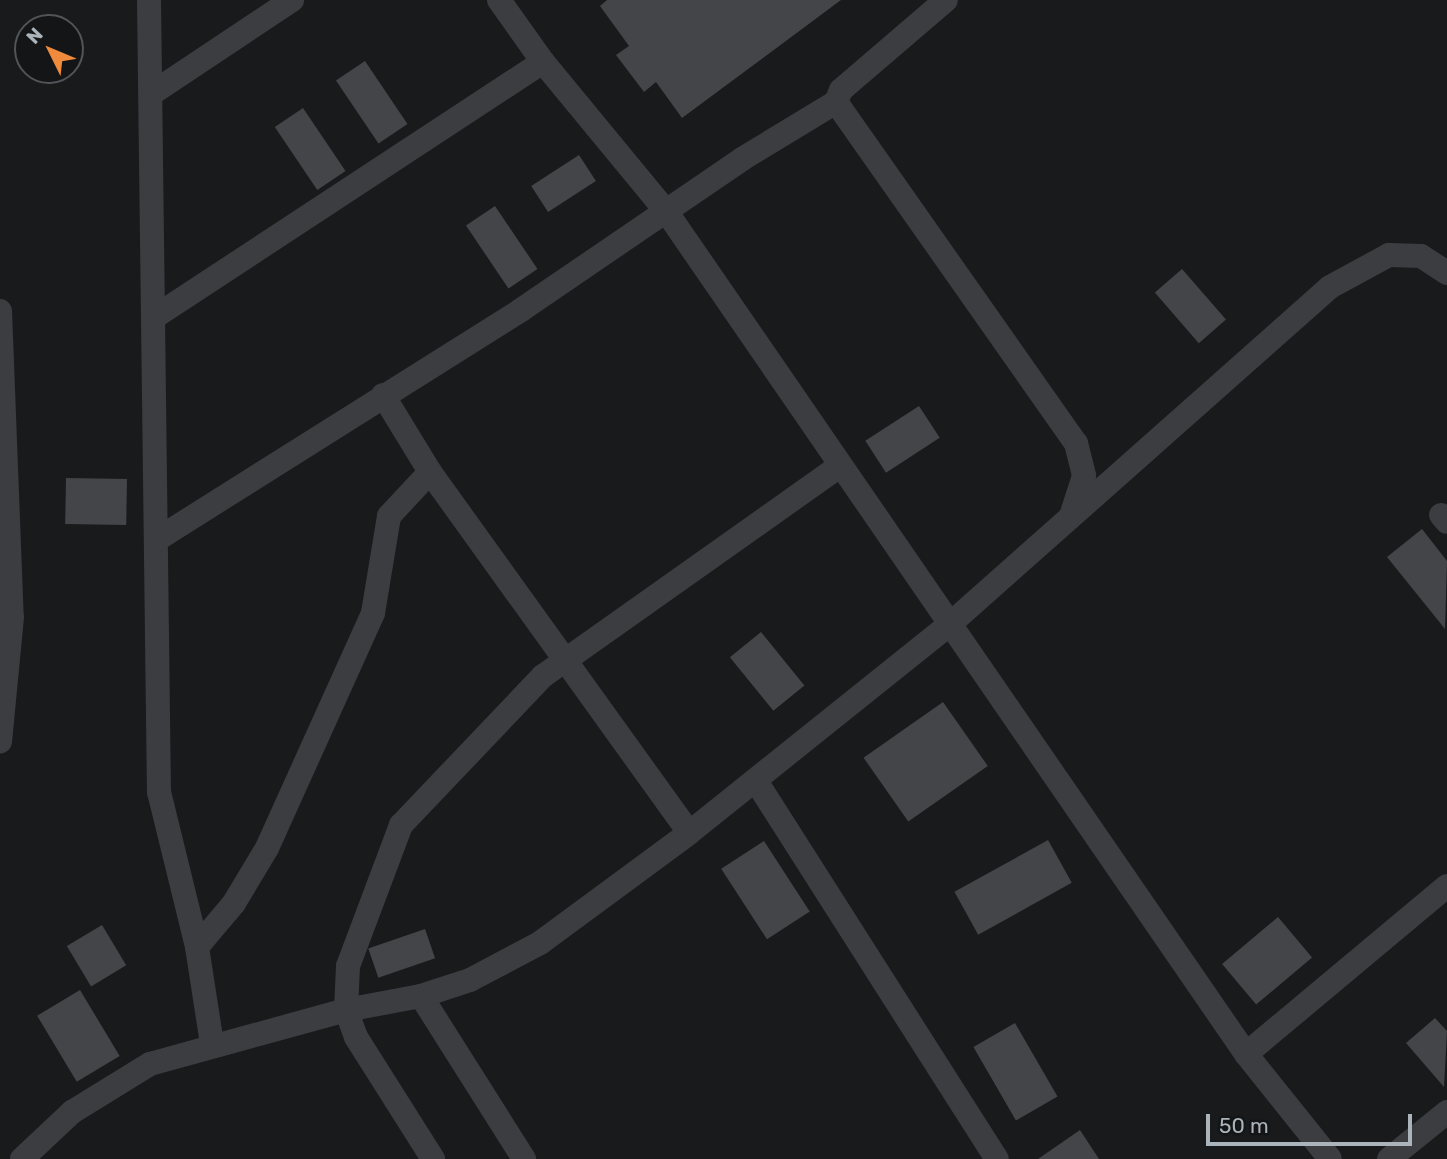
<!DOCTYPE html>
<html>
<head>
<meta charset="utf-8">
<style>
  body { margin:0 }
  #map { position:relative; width:1447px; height:1159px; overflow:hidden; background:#191a1c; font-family:Rubik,sans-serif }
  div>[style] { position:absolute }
  .building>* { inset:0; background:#444549; transform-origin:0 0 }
  .street>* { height:24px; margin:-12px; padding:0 12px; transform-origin:12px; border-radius:12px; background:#3b3d41 }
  span { translate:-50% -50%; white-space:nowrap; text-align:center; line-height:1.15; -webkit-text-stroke:5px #141517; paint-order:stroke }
  .north { position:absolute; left:14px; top:14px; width:70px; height:70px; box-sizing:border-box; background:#141517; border:2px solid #515559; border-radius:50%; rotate:313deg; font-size:19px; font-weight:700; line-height:28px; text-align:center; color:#acb4bb }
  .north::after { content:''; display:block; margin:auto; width:24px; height:32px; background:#f08b3e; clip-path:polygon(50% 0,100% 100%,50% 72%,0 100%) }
  .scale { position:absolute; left:1206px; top:1114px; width:206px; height:32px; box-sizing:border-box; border:4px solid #acb4bb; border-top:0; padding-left:9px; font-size:21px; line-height:24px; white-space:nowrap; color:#acb4bb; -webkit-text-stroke:5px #141517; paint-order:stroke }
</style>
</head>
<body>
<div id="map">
  <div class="building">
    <i style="clip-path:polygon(607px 0,841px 0,682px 118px,656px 82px,644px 92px,616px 55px,629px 46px,600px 6px)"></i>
    <i style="left:365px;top:61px;width:76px;height:35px;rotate:56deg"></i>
    <i style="left:303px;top:108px;width:76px;height:34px;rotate:56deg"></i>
    <i style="left:579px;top:155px;width:31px;height:57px;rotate:57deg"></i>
    <i style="left:495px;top:206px;width:76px;height:35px;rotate:56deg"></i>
    <i style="left:1182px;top:269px;width:67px;height:36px;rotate:49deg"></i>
    <i style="left:919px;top:406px;width:38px;height:64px;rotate:57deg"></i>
    <i style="left:66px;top:478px;width:61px;height:46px;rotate:1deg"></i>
    <i style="clip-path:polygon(1422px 529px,1447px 561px,1445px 629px,1387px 557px)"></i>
    <i style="left:761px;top:632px;width:69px;height:40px;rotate:51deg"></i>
    <i style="left:943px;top:702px;width:78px;height:97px;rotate:55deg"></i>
    <i style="left:1048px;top:840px;width:49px;height:107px;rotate:61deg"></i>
    <i style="left:764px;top:841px;width:84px;height:51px;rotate:57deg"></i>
    <i style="left:1278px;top:917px;width:53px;height:73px;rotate:50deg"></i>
    <i style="left:102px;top:925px;width:47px;height:41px;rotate:59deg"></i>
    <i style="left:425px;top:929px;width:31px;height:60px;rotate:71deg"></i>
    <i style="left:80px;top:990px;width:77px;height:50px;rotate:59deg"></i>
    <i style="clip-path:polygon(1435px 1018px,1447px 1031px,1444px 1087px,1406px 1043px)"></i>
    <i style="left:1015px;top:1023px;width:85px;height:48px;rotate:60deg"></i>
    <i style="clip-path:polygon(1080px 1130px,1099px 1159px,1038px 1159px)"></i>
  </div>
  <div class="street">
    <i style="left:149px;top:0;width:792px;rotate:89.28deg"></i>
    <i style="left:159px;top:792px;width:160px;rotate:76.2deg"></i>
    <i style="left:197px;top:947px;width:98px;rotate:81.2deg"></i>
    <i style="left:499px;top:0;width:76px;rotate:54.6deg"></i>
    <i style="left:543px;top:62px;width:193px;rotate:50.5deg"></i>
    <i style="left:666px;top:211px;width:1023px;rotate:55.47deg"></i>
    <i style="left:1246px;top:1054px;width:134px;rotate:51.3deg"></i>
    <i style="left:154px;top:92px;width:166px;rotate:-33.7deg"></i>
    <i style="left:836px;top:102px;width:417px;rotate:54.9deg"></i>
    <i style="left:1076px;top:443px;width:34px;rotate:76deg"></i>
    <i style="left:1084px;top:476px;width:39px;rotate:108deg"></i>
    <i style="left:0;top:311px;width:306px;rotate:87.8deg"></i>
    <i style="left:12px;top:617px;width:125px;rotate:95.5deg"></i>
    <i style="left:156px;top:316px;width:463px;rotate:-33.3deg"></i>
    <i style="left:383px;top:395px;width:90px;rotate:58.6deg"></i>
    <i style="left:430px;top:472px;width:444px;rotate:54.3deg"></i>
    <i style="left:1441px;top:515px;width:9px;rotate:49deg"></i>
    <i style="left:156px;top:540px;width:431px;rotate:-32.2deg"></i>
    <i style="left:521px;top:310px;width:268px;rotate:-34.3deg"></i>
    <i style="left:742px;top:159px;width:110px;rotate:-31.2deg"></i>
    <i style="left:836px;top:102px;width:13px;rotate:-67deg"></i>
    <i style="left:841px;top:90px;width:138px;rotate:-40.6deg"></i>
    <i style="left:756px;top:781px;width:448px;rotate:57.5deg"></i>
    <i style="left:197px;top:947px;width:57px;rotate:-49.9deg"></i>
    <i style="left:234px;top:903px;width:64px;rotate:-59deg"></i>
    <i style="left:267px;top:848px;width:258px;rotate:-65.7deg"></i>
    <i style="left:373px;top:613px;width:98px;rotate:-80.6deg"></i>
    <i style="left:389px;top:516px;width:60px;rotate:-47deg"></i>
    <i style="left:421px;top:996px;width:193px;rotate:57.7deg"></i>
    <i style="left:1246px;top:1054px;width:262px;rotate:-39.9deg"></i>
    <i style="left:22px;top:1159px;width:69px;rotate:-43.2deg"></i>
    <i style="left:72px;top:1112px;width:92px;rotate:-31.6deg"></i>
    <i style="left:150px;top:1064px;width:203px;rotate:-15.4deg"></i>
    <i style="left:346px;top:1010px;width:76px;rotate:-10.6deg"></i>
    <i style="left:421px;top:996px;width:52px;rotate:-18.1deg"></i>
    <i style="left:470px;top:980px;width:79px;rotate:-27.9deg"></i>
    <i style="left:540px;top:943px;width:185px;rotate:-36.4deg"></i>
    <i style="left:689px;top:833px;width:333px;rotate:-38.7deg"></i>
    <i style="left:949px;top:625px;width:509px;rotate:-41.58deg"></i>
    <i style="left:1330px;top:287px;width:67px;rotate:-28.5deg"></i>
    <i style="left:1389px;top:255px;width:32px;rotate:2deg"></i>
    <i style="left:1421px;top:256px;width:31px;rotate:33deg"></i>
    <i style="left:433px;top:1159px;width:144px;rotate:-122.3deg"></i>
    <i style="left:356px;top:1037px;width:29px;rotate:-110deg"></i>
    <i style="left:346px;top:1010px;width:44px;rotate:-87.4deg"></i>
    <i style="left:348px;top:966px;width:151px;rotate:-69.4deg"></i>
    <i style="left:401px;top:825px;width:206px;rotate:-46.4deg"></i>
    <i style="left:543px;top:676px;width:364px;rotate:-35.3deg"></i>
    <i style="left:1389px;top:1159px;width:75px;rotate:-39deg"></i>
  </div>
  <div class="north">N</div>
  <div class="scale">50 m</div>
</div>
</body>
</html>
